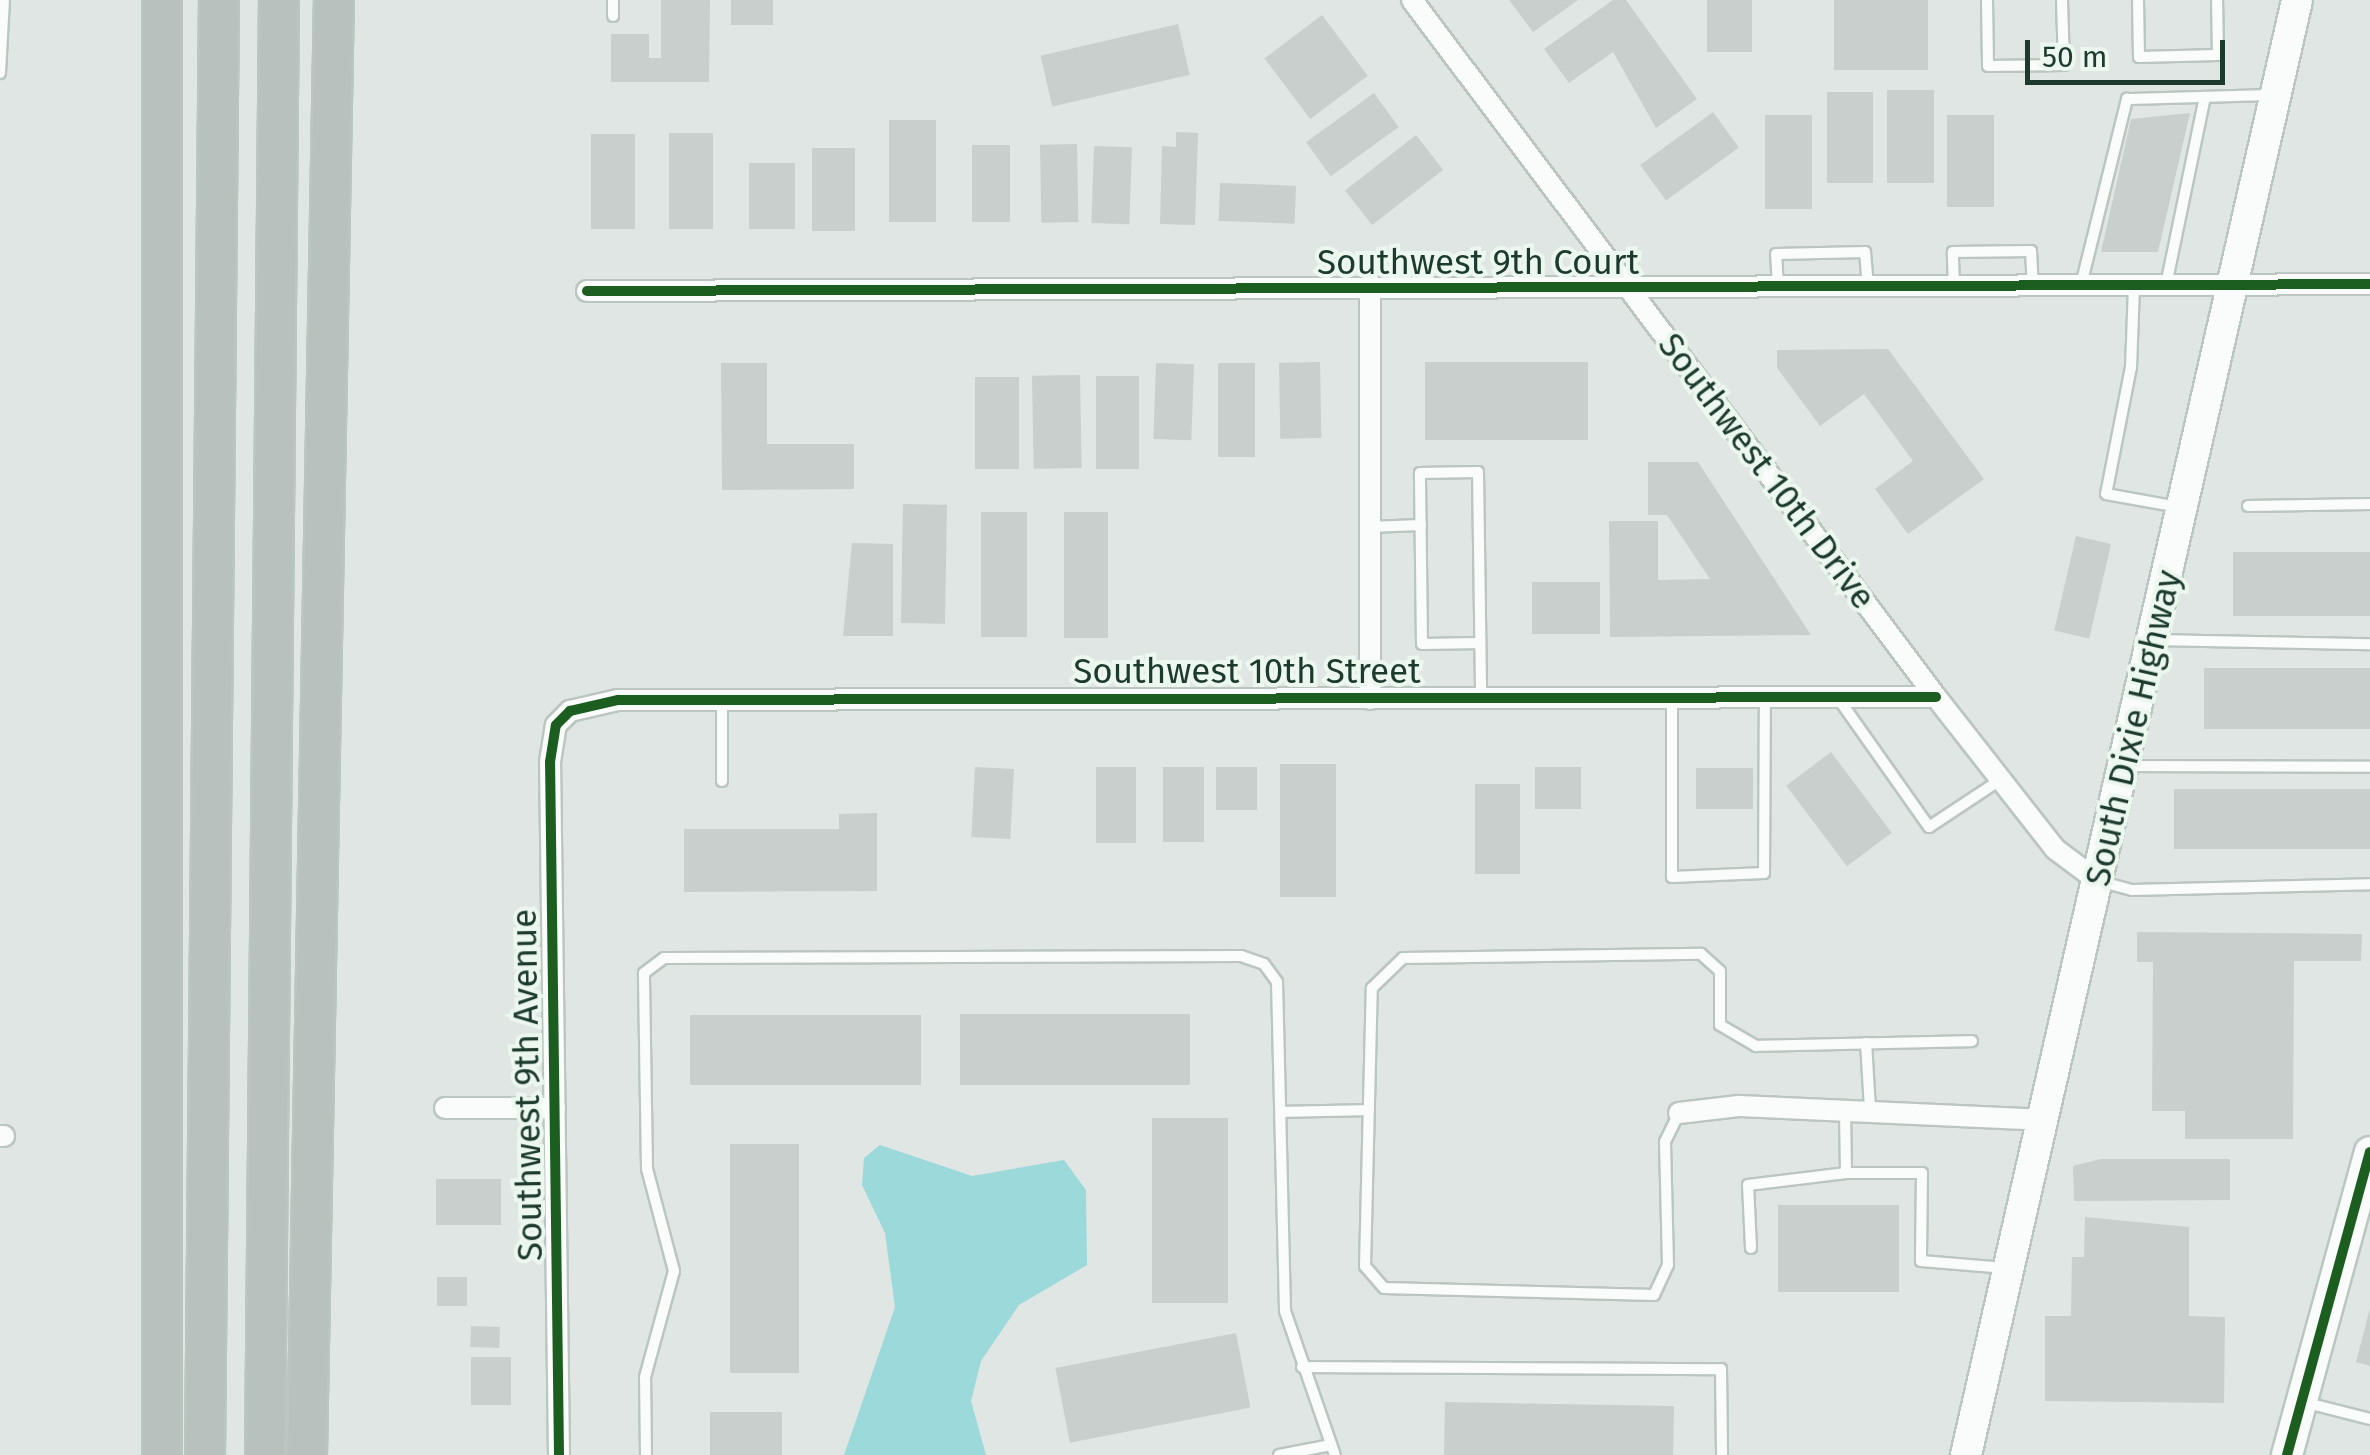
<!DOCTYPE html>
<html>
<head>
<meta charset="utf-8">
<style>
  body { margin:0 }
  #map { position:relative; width:2370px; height:1455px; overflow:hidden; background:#e0e6e3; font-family:"Fira Sans",sans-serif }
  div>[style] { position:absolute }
  .water>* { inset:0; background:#9bd9da }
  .building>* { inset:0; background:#c8cfcc; transform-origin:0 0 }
  .roads { filter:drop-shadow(2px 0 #bbc6c1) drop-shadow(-2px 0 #bbc6c1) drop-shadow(0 2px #bbc6c1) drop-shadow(0 -2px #bbc6c1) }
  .lane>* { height:10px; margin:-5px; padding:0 5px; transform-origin:5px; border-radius:5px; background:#fafbfb }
  .street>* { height:20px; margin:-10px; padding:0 10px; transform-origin:10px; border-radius:10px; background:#fafbfb }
  .secondary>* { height:30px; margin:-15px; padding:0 15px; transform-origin:15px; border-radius:15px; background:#fafbfb }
  .highway>* { height:38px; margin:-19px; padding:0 19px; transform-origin:19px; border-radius:19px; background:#b8c1be }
  .cycleway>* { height:10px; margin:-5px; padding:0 5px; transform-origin:5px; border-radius:5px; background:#1b5e20 }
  span { translate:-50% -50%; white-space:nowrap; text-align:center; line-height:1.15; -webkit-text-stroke:8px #ecf7f0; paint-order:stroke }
  .street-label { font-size:35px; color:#1d3a2f }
  .scale { position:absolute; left:2025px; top:40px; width:200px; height:45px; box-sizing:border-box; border:5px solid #1d3a2f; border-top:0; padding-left:12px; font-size:30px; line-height:35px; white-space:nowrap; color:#1d3a2f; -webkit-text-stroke:8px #ecf7f0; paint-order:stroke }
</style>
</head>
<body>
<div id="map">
  <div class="water">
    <i style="clip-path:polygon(880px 1145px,972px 1176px,1064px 1160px,1086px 1190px,1087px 1265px,1019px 1305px,981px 1361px,971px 1401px,986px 1455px,844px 1455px,895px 1307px,885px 1233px,862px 1185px,864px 1158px)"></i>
  </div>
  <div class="building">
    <i style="clip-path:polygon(661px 0,710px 0,709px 82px,611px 82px,611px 34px,649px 34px,649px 58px,661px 58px)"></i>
    <i style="left:731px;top:0;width:42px;height:25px"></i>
    <i style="clip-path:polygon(1509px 0,1578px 0,1533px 32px)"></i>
    <i style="clip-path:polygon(1613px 0,1626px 0,1697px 99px,1656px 128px,1613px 52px,1569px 83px,1544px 49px)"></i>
    <i style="left:1707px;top:0;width:45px;height:52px"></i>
    <i style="left:1834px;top:0;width:94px;height:70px"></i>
    <i style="left:1322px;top:15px;width:76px;height:72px;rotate:53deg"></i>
    <i style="left:1178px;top:24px;width:52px;height:141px;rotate:77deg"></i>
    <i style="left:1887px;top:90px;width:47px;height:93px"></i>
    <i style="left:1827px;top:92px;width:46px;height:91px"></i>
    <i style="left:1374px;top:93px;width:42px;height:84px;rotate:54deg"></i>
    <i style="left:1713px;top:112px;width:44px;height:90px;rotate:54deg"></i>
    <i style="clip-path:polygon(2190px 113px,2158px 252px,2101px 252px,2131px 119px)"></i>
    <i style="left:1765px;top:115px;width:47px;height:94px"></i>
    <i style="left:1947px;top:115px;width:47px;height:92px"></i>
    <i style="left:889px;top:120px;width:47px;height:102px"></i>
    <i style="clip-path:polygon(1176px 132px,1198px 133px,1195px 225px,1160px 224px,1162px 146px,1176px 147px)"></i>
    <i style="left:713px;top:133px;width:96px;height:44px;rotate:90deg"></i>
    <i style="left:635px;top:134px;width:95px;height:44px;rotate:90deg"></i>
    <i style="left:1416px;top:135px;width:44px;height:90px;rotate:52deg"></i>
    <i style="left:1077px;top:144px;width:78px;height:37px;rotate:89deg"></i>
    <i style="left:972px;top:145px;width:38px;height:77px"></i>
    <i style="left:1094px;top:146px;width:38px;height:77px;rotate:2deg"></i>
    <i style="left:812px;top:148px;width:43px;height:83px"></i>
    <i style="left:749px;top:163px;width:46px;height:66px"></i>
    <i style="left:1220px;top:183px;width:76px;height:38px;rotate:2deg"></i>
    <i style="clip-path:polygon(1888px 349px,1984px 479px,1908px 534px,1875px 489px,1913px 461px,1864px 394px,1820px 426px,1777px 368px,1777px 350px)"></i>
    <i style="left:1320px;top:362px;width:76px;height:41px;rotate:89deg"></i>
    <i style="left:1588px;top:362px;width:78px;height:163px;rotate:90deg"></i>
    <i style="clip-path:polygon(721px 363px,767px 363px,767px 444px,854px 444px,854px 489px,722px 490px)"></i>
    <i style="left:1156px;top:363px;width:38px;height:76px;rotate:2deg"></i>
    <i style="left:1218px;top:363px;width:37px;height:94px"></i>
    <i style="left:1080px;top:375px;width:93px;height:48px;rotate:89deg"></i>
    <i style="left:1096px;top:376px;width:43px;height:93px"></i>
    <i style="left:975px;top:377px;width:44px;height:92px"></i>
    <i style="clip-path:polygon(1648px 462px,1698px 462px,1811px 635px,1610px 637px,1609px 521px,1658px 521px,1658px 580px,1710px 579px,1667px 515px,1648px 515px)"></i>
    <i style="left:903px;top:504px;width:44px;height:119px;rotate:1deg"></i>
    <i style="left:981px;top:512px;width:46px;height:125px"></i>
    <i style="left:1064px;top:512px;width:44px;height:126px"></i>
    <i style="left:2076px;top:536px;width:36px;height:97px;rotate:13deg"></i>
    <i style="clip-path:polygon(852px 543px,893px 544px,893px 636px,843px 636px)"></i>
    <i style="left:2233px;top:552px;width:137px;height:64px"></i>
    <i style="left:1532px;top:582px;width:68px;height:52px"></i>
    <i style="left:2204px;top:668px;width:166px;height:61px"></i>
    <i style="left:1831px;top:752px;width:101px;height:56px;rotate:53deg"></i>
    <i style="left:1280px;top:764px;width:56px;height:133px"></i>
    <i style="left:975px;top:767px;width:39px;height:70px;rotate:3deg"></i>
    <i style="left:1096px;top:767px;width:40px;height:76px"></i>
    <i style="left:1163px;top:767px;width:41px;height:75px"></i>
    <i style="left:1216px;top:767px;width:41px;height:43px"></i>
    <i style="left:1535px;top:767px;width:46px;height:42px"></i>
    <i style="left:1696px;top:768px;width:57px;height:41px"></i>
    <i style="left:1475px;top:784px;width:45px;height:90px"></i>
    <i style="left:2174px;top:789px;width:196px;height:60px"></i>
    <i style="clip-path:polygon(877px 813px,877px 891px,684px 892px,684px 829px,839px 829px,839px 814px)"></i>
    <i style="clip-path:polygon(2137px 932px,2362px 934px,2361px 961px,2294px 961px,2293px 1139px,2185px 1139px,2185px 1111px,2152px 1111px,2153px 962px,2137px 962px)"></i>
    <i style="left:960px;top:1014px;width:230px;height:71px"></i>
    <i style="left:690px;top:1015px;width:231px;height:70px"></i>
    <i style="left:1152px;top:1118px;width:76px;height:185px"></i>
    <i style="left:730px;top:1144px;width:69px;height:229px"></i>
    <i style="clip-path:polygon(2101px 1159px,2230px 1159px,2230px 1200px,2074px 1201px,2073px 1166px)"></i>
    <i style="left:436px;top:1179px;width:65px;height:46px"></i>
    <i style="left:1778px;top:1205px;width:121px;height:87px"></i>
    <i style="clip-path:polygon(2085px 1217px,2189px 1227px,2189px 1316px,2225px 1317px,2224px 1403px,2045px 1401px,2045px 1316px,2071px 1316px,2072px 1257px,2084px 1257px)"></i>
    <i style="left:437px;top:1277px;width:30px;height:29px"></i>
    <i style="clip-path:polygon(2370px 1308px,2370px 1366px,2356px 1362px)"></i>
    <i style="left:471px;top:1326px;width:29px;height:21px;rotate:2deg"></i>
    <i style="left:1236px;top:1333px;width:76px;height:184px;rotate:79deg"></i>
    <i style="left:471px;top:1357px;width:40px;height:48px"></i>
    <i style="left:1445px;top:1402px;width:229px;height:53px;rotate:1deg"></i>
    <i style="left:710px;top:1412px;width:72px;height:43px"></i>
  </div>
  <div class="roads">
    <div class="lane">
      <i style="left:613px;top:0;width:16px;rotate:90deg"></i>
      <i style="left:1987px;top:0;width:66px;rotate:89.1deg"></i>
      <i style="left:1988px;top:66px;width:76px;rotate:-0.8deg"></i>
      <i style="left:2064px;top:65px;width:65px;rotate:-91.8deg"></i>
      <i style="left:2138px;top:0;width:57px;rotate:89deg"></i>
      <i style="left:2139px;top:57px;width:79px;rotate:-1.5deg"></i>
      <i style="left:2218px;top:55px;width:55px;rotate:-91deg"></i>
      <i style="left:0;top:73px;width:73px;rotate:-86.9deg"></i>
      <i style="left:2081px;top:285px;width:192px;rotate:-76.1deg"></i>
      <i style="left:2127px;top:99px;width:146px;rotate:-1.6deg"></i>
      <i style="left:2166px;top:285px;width:192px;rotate:-78.3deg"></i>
      <i style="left:2134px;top:286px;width:81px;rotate:92.1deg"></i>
      <i style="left:2131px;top:367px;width:129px;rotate:101.1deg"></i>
      <i style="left:2106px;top:494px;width:73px;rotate:10.2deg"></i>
      <i style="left:1954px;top:287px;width:35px;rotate:-92deg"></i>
      <i style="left:1953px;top:252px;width:78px;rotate:-0.7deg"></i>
      <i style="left:2031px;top:251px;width:34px;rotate:87deg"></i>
      <i style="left:1778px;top:289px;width:35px;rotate:-93deg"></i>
      <i style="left:1776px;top:254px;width:89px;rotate:-1.3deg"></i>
      <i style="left:1865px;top:252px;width:34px;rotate:85deg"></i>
      <i style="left:2248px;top:506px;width:122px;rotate:-0.9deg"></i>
      <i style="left:1368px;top:527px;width:53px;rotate:-2.2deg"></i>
      <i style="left:2154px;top:640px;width:216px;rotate:1.1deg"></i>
      <i style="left:1480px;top:643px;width:58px;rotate:179deg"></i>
      <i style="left:1422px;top:644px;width:171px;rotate:-90.7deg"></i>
      <i style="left:1420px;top:473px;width:58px;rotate:-1deg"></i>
      <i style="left:1478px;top:472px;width:226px;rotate:89.2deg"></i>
      <i style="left:1672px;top:698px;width:179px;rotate:90deg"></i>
      <i style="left:1672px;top:877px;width:92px;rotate:-2.5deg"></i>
      <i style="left:1764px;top:873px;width:175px;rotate:-89.7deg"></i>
      <i style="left:1838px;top:698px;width:158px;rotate:54.8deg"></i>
      <i style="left:1929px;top:827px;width:85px;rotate:-33.5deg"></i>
      <i style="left:2125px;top:766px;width:245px;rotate:0.2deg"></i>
      <i style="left:722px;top:781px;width:81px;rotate:-90deg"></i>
      <i style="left:2102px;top:882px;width:31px;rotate:15deg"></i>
      <i style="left:2132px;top:890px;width:238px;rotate:-1.4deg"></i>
      <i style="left:1866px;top:1043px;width:66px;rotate:86.5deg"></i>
      <i style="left:1281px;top:1112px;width:88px;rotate:-1.3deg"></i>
      <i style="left:1679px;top:1113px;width:32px;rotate:116deg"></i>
      <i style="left:1665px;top:1142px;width:123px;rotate:88.6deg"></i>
      <i style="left:1668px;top:1265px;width:33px;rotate:115deg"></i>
      <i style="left:1654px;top:1295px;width:270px;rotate:-178.5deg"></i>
      <i style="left:1384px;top:1288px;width:29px;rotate:-131deg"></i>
      <i style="left:1365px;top:1266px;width:278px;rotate:-88.6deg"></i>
      <i style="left:1372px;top:988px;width:43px;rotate:-44.1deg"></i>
      <i style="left:1403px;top:958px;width:298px;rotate:-0.8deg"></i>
      <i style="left:1701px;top:954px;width:25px;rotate:42deg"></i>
      <i style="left:1720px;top:971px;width:54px;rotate:90deg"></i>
      <i style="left:1720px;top:1025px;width:42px;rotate:30.3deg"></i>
      <i style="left:1756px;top:1046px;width:216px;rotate:-1.3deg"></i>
      <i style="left:1846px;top:1173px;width:76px"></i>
      <i style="left:1922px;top:1173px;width:88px;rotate:90.7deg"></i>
      <i style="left:1921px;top:1261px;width:85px;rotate:4.7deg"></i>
      <i style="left:1751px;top:1248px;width:63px;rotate:-92.7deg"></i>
      <i style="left:1748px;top:1185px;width:99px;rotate:-7deg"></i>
      <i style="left:1846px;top:1173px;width:63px;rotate:-90.9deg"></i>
      <i style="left:1302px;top:1367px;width:419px;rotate:0.3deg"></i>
      <i style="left:1721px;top:1369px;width:86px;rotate:89.3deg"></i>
      <i style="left:2303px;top:1402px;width:69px;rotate:14.2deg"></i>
      <i style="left:646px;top:1455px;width:78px;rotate:-90.7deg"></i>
      <i style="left:645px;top:1377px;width:110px;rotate:-74.7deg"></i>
      <i style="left:674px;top:1271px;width:106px;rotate:-104.8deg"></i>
      <i style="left:647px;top:1169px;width:196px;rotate:-90.9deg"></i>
      <i style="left:644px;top:973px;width:25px;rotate:-37deg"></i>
      <i style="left:664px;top:958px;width:577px;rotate:-0.2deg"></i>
      <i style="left:1241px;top:956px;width:24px;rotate:19deg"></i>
      <i style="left:1264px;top:964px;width:22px;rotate:54deg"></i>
      <i style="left:1277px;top:982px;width:329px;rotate:88.6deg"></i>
      <i style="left:1285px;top:1311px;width:152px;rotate:70.9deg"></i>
      <i style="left:1279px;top:1455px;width:53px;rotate:-10.9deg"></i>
    </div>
    <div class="street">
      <i style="left:1412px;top:0;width:872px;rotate:53.06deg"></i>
      <i style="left:1936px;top:697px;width:193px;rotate:51.9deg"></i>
      <i style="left:2055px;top:849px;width:54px;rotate:36.7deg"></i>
      <i style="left:587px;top:291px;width:1783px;rotate:-0.22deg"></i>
      <i style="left:1370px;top:699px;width:409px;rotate:-90deg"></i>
      <i style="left:445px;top:1108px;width:110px"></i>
      <i style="left:1679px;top:1113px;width:60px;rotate:-6.7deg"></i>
      <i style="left:1739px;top:1106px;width:303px;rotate:2.6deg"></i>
      <i style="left:0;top:1136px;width:4px"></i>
      <i style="left:559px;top:1455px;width:693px;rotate:-90.74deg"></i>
      <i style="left:550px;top:762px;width:37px;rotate:-81deg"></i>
      <i style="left:556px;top:725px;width:20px;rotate:-45deg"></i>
      <i style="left:570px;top:711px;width:49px;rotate:-12.9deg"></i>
      <i style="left:618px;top:700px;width:1318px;rotate:-0.13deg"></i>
    </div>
    <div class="secondary">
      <i style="left:1966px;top:1455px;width:1492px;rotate:-77.18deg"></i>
      <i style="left:2287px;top:1455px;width:314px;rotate:-74.7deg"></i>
    </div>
    <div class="highway">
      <i style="left:162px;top:0;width:1455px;rotate:90deg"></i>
      <i style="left:205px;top:1455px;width:1455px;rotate:-89.45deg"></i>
      <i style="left:265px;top:1455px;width:1455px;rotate:-89.45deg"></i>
      <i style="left:307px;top:1455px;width:1455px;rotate:-88.94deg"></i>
    </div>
  </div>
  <div class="cycleway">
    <i style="left:587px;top:291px;width:1783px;rotate:-0.22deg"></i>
    <i style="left:559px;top:1455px;width:693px;rotate:-90.74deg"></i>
    <i style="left:550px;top:762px;width:37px;rotate:-81deg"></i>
    <i style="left:556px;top:725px;width:20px;rotate:-45deg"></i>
    <i style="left:570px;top:711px;width:49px;rotate:-12.9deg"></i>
    <i style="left:618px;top:700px;width:1318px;rotate:-0.13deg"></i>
    <i style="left:2287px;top:1455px;width:314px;rotate:-74.7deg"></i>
  </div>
  <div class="street-label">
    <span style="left:1478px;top:262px">Southwest 9th Court</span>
    <span style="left:1767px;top:471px;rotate:53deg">Southwest 10th Drive</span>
    <span style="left:1247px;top:671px">Southwest 10th Street</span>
    <span style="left:2133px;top:728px;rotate:-77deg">South Dixie Highway</span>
    <span style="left:527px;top:1085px;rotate:-91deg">Southwest 9th Avenue</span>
  </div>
  <div class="scale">50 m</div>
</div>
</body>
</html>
